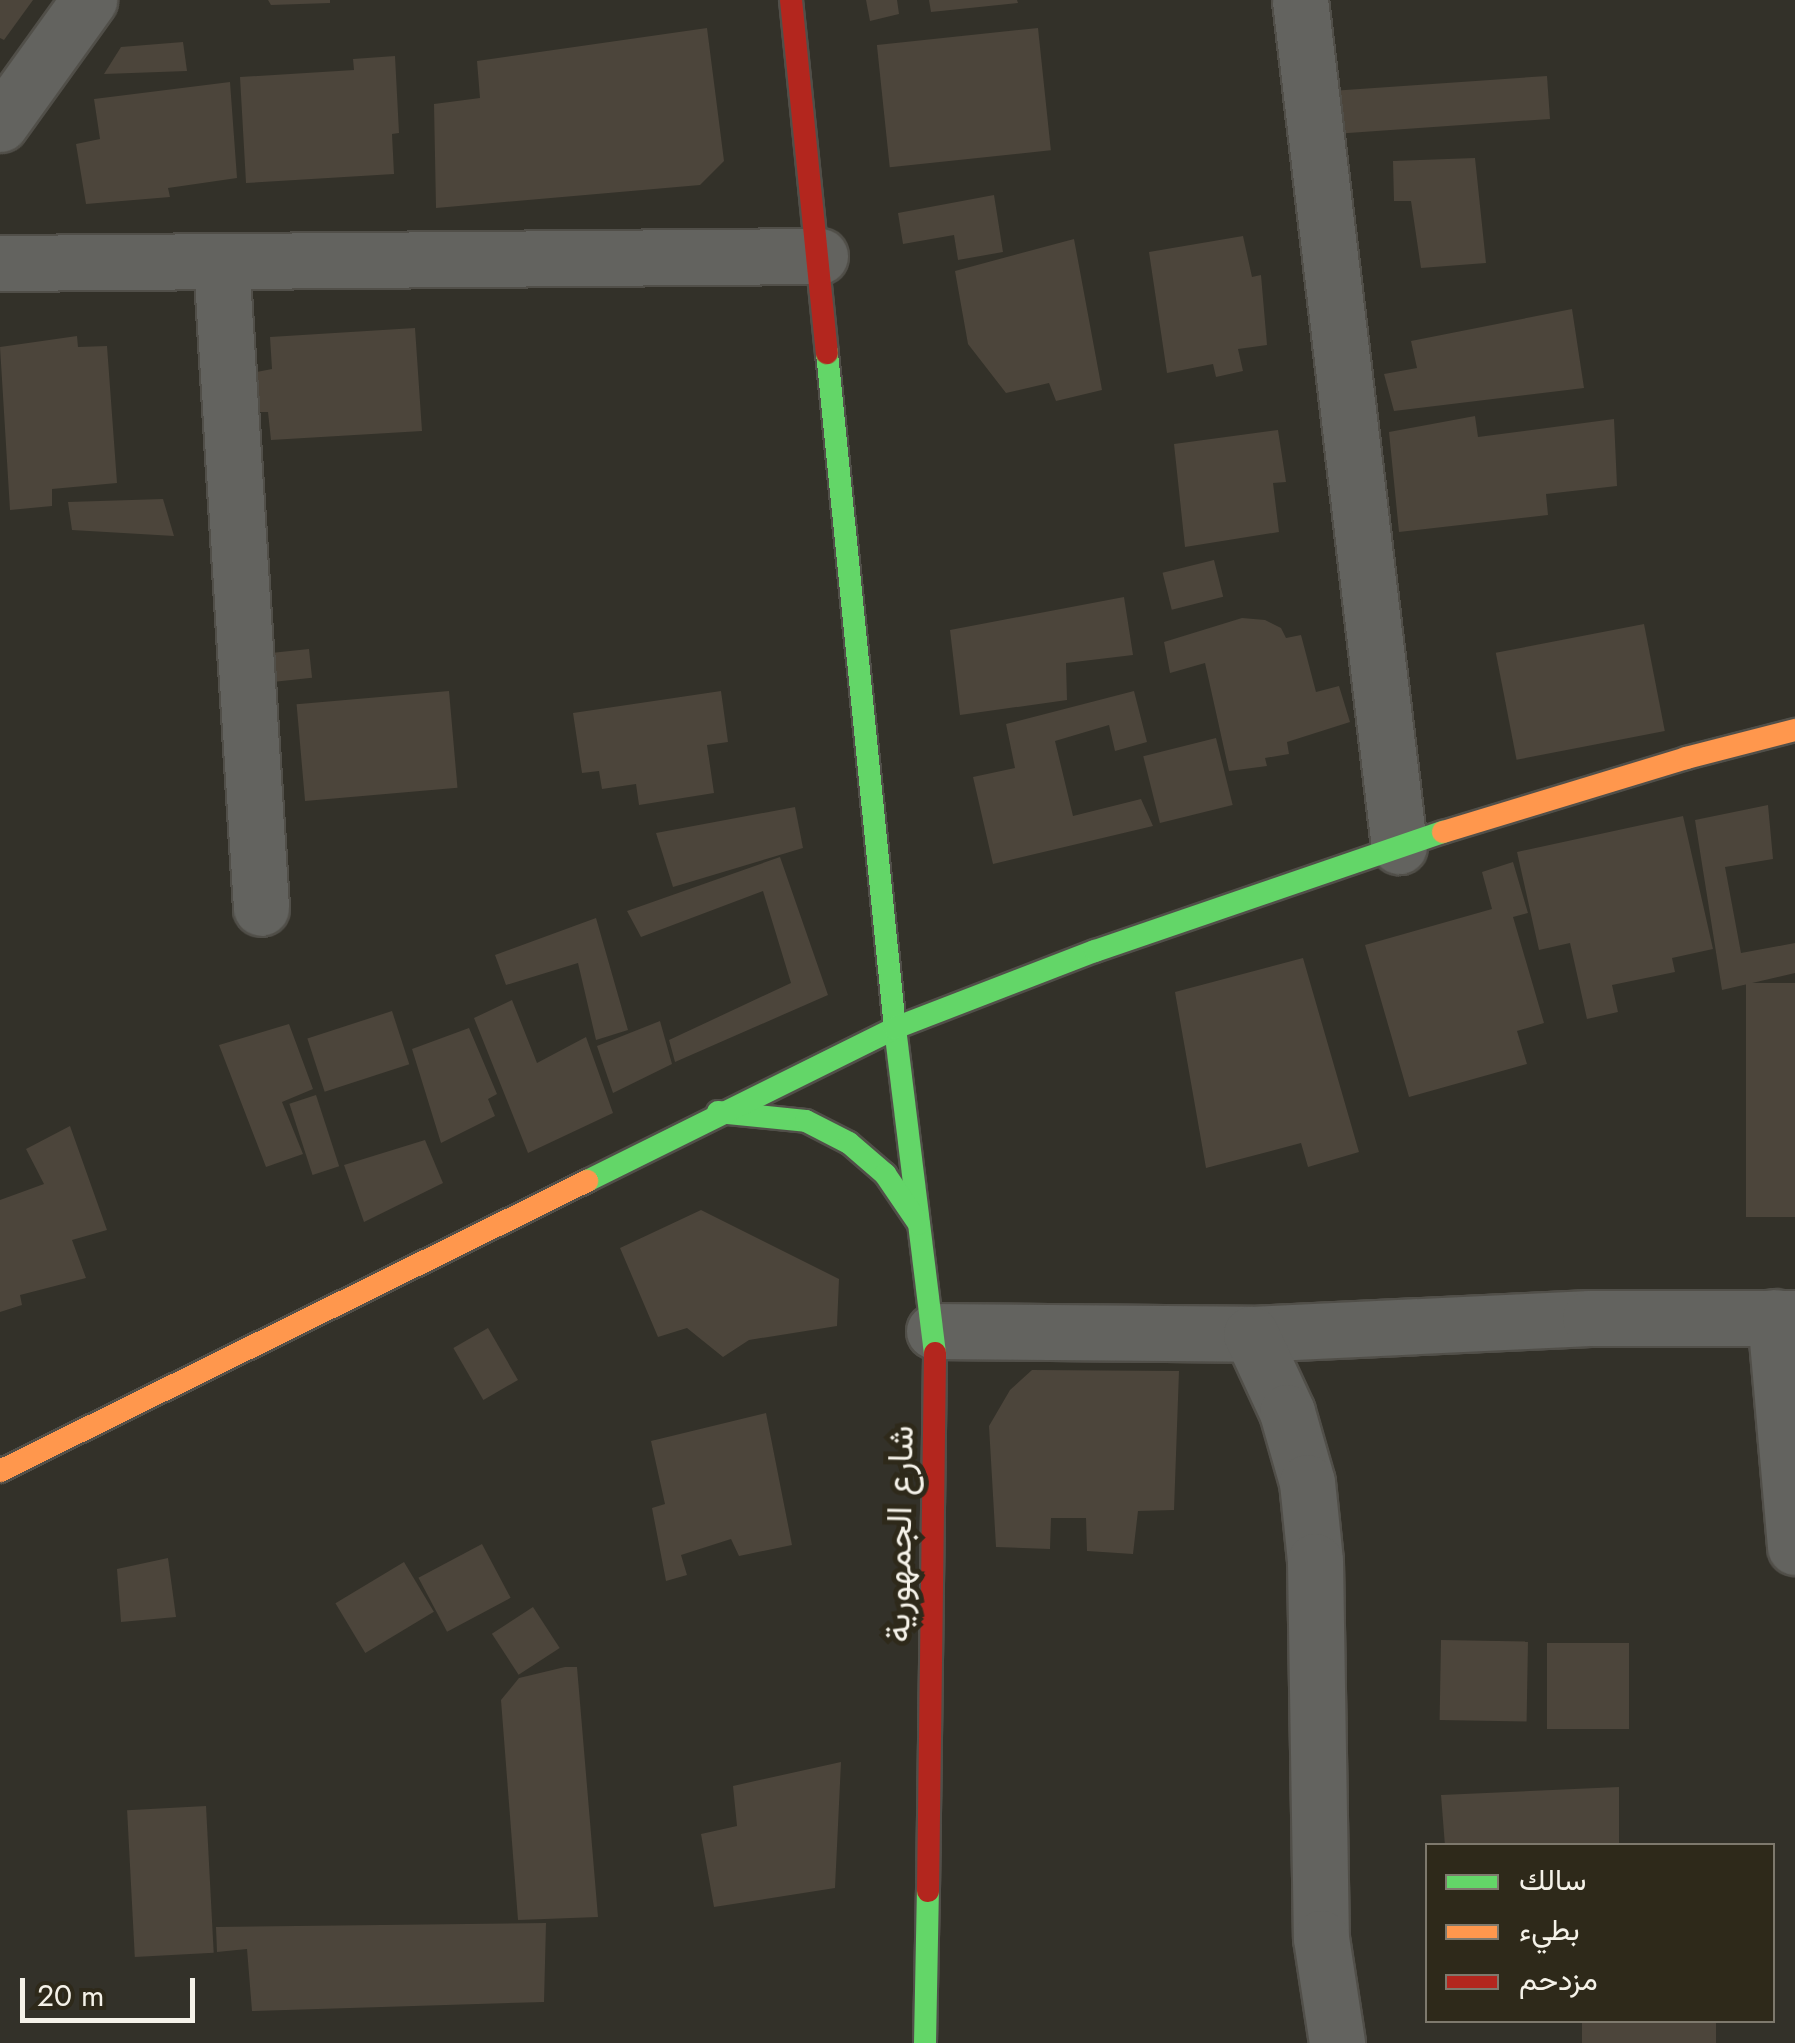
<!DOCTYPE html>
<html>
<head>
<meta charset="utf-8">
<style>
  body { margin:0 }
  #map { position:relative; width:1795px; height:2043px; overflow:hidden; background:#333129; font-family:Jost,Vazirmatn,sans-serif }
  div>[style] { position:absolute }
  .building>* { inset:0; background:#4c453b; transform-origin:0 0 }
  .roads { filter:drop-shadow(2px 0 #514f49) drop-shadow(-2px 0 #514f49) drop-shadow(0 2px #514f49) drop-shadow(0 -2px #514f49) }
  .street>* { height:55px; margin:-27.5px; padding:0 27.5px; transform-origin:27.5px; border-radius:27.5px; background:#63635f }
  .fast>* { height:22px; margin:-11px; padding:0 11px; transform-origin:11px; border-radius:11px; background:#63d668 }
  .slow>* { height:22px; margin:-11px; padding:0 11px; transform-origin:11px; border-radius:11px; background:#ff974d }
  .jam>* { height:22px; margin:-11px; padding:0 11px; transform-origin:11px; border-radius:11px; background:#b3261e }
  span { translate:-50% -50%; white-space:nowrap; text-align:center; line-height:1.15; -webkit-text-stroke:10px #2e291a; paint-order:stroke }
  .street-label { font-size:35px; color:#f5f2e9 }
  .legend { position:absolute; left:1425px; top:1843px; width:350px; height:180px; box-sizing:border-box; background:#2e291a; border:2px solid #7e796d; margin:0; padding:12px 18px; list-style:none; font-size:30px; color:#f5f2e9 }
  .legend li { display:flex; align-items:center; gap:20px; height:50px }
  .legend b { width:50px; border:2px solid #7e796d }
  .scale { position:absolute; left:20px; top:1978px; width:175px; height:45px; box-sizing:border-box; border:5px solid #f5f2e9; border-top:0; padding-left:12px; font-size:30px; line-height:35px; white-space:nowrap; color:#f5f2e9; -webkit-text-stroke:8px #2e291a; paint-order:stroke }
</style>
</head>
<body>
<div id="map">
  <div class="building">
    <i style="clip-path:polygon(0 0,33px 0,4px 40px,0 38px)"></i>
    <i style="clip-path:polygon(268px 0,330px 0,330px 3px,271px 5px)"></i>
    <i style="clip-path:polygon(866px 0,897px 0,899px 14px,870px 21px)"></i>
    <i style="clip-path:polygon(929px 0,1017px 0,1018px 3px,931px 12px)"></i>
    <i style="clip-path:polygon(707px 28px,724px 161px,700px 185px,436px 208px,434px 104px,480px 98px,477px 61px)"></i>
    <i style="left:1038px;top:28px;width:123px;height:162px;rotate:84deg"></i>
    <i style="clip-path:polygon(183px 42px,187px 71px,104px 74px,121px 47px)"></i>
    <i style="clip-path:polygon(395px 56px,399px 133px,392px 134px,394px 174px,246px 183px,240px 77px,354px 70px,353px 59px)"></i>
    <i style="left:1547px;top:76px;width:43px;height:213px;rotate:86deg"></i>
    <i style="clip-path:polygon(230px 82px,237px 178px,168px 188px,170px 197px,86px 204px,76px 144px,100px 139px,94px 99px)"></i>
    <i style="clip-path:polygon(1475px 158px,1486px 263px,1421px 268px,1411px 201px,1394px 201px,1393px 161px)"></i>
    <i style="clip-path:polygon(994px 195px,1003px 252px,958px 260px,954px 235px,903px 244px,898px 213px)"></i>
    <i style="clip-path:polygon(1243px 236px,1252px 277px,1261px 275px,1267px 345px,1238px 349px,1243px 371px,1216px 377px,1213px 364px,1167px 373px,1149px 252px)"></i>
    <i style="clip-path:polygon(1074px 239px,1102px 390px,1056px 401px,1049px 383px,1006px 393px,968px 344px,955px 271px)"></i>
    <i style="clip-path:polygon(1572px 309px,1584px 388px,1394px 411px,1384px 374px,1417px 368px,1411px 341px)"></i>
    <i style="clip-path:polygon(415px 328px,422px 431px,271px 440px,268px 412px,257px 412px,252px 373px,272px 369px,270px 337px)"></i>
    <i style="clip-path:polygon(77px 336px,78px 347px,107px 346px,117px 483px,52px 489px,52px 506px,10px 510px,0 347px)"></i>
    <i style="clip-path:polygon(1475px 416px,1478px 437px,1614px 419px,1617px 486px,1546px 494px,1548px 515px,1399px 532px,1389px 432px)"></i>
    <i style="clip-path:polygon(1278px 430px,1286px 482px,1273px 483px,1279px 532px,1185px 547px,1174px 444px)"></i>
    <i style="clip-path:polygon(163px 499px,174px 536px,72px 530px,68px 502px)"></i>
    <i style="left:1214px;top:560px;width:38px;height:53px;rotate:76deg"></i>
    <i style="clip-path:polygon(1124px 597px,1133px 655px,1066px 663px,1067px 700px,960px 715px,950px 630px)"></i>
    <i style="clip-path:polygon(1242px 618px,1265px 620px,1281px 628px,1286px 638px,1301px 635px,1316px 692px,1339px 686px,1350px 722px,1287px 742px,1289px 754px,1265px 758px,1267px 766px,1229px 771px,1205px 663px,1170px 673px,1164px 642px)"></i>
    <i style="left:1644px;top:624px;width:109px;height:151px;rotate:79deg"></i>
    <i style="left:309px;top:649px;width:29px;height:56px;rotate:84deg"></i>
    <i style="left:449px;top:691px;width:97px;height:153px;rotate:85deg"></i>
    <i style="clip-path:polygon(721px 691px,728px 742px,707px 745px,714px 793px,639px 805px,636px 784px,602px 789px,599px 771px,582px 773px,573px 713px)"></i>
    <i style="clip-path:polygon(1134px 691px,1147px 742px,1115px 751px,1109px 725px,1055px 741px,1073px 816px,1141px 799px,1153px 826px,993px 864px,973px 777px,1015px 768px,1006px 724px)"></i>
    <i style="left:1216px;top:738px;width:69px;height:75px;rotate:76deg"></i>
    <i style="clip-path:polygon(1768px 805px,1773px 859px,1725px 867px,1741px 953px,1795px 943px,1795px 973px,1722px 990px,1695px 820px)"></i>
    <i style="clip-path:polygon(795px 807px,803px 848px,673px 887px,656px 833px)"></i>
    <i style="clip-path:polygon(1683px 816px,1713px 949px,1672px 958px,1675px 972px,1612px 985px,1618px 1012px,1587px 1019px,1570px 943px,1539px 950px,1517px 852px)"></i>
    <i style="clip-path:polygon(780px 857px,828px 995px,675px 1062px,669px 1040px,791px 983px,763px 891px,641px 937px,627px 911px)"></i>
    <i style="clip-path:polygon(1513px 862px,1528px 913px,1513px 917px,1544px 1023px,1517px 1031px,1527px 1064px,1409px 1097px,1365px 945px,1492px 909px,1482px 872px)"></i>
    <i style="clip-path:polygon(596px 918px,628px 1030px,596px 1040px,578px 963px,506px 985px,495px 955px)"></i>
    <i style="clip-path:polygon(1303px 958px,1359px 1152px,1308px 1167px,1301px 1143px,1206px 1168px,1175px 992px)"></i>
    <i style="left:1795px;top:983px;width:234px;height:49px;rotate:90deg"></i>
    <i style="clip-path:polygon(512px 1000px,537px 1063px,586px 1037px,613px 1113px,528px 1153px,474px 1018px)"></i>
    <i style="left:392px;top:1011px;width:56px;height:89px;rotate:72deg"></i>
    <i style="clip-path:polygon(660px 1021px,672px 1064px,613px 1093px,597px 1046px)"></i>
    <i style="clip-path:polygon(289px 1024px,313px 1089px,282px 1102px,303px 1154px,266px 1167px,219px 1045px)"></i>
    <i style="clip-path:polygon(469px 1028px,497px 1094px,488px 1099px,495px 1116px,441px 1143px,412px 1049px)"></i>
    <i style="left:316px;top:1095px;width:75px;height:28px;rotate:72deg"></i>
    <i style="clip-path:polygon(70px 1126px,107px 1230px,72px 1240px,86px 1278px,20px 1295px,22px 1305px,0 1312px,0 1200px,44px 1184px,26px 1149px)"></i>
    <i style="clip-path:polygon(425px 1140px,443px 1183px,364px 1222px,344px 1165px)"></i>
    <i style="clip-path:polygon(701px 1210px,839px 1279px,837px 1326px,749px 1340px,723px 1357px,687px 1328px,658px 1337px,620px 1248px)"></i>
    <i style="left:488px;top:1328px;width:60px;height:40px;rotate:60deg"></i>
    <i style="clip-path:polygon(1032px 1370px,1179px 1371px,1174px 1510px,1138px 1511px,1133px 1554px,1087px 1551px,1086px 1518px,1051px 1518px,1050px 1549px,996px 1547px,989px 1426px,1010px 1390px)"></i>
    <i style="clip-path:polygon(766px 1413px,792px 1545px,739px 1556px,731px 1539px,681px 1555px,687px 1575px,666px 1581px,652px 1508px,665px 1504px,651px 1441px)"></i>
    <i style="left:482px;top:1544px;width:61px;height:72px;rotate:62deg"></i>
    <i style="clip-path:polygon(168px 1558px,176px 1617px,121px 1622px,117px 1569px)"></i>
    <i style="left:404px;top:1562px;width:58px;height:80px;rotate:59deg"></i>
    <i style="left:533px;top:1607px;width:49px;height:49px;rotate:57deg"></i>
    <i style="left:1441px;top:1640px;width:87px;height:80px;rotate:1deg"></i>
    <i style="left:1547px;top:1643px;width:82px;height:86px"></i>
    <i style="clip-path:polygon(565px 1667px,577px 1667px,598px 1917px,518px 1920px,501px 1700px,519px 1678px)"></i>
    <i style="clip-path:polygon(841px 1762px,835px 1888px,714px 1907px,701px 1834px,737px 1826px,733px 1786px)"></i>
    <i style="clip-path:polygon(1619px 1787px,1619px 1846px,1445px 1846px,1441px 1795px)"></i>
    <i style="left:206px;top:1806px;width:147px;height:79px;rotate:87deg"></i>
    <i style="clip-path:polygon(546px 1923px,544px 2002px,252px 2011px,247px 1949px,217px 1952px,216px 1927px)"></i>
    <i style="left:1582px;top:2020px;width:134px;height:23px"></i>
  </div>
  <div class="roads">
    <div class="street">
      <i style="left:1300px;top:0;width:852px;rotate:83.33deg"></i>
      <i style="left:0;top:124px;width:153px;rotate:-54.3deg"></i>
      <i style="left:221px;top:261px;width:648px;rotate:86.46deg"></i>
      <i style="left:0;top:263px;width:820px;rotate:-0.49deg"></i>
      <i style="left:1775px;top:1317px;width:231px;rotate:85deg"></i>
      <i style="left:934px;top:1331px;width:317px;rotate:0.5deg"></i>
      <i style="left:1251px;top:1334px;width:339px;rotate:-2.7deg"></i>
      <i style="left:1590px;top:1318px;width:205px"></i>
      <i style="left:1251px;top:1334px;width:86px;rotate:65.2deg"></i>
      <i style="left:1287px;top:1412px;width:73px;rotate:74.1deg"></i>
      <i style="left:1307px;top:1482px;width:79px;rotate:84.2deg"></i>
      <i style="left:1315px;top:1561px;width:377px;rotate:89.1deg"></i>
      <i style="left:1321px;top:1938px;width:106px;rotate:81.3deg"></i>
    </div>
    <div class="fast">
      <i style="left:827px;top:353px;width:678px;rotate:84.25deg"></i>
      <i style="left:895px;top:1028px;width:327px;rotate:83deg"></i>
      <i style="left:718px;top:1112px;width:88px;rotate:5.8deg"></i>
      <i style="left:806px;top:1121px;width:48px;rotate:27.1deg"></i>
      <i style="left:849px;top:1143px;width:48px;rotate:40.7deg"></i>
      <i style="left:885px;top:1174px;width:60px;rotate:55.8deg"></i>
      <i style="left:587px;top:1181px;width:344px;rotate:-26.4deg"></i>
      <i style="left:895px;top:1028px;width:214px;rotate:-21.1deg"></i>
      <i style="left:1095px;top:951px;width:368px;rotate:-18.9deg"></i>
      <i style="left:925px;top:2043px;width:152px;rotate:-88.9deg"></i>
    </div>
    <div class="slow">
      <i style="left:1443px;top:832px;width:254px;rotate:-16.9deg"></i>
      <i style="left:1686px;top:758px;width:113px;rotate:-14.4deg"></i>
      <i style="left:0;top:1471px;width:655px;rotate:-26.29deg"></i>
    </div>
    <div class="jam">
      <i style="left:791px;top:0;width:355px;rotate:84.2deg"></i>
      <i style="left:928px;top:1891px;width:538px;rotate:-89.25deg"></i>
    </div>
  </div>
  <div class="street-label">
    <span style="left:899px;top:1534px;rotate:-89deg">شارع الجمهورية</span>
  </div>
  <ul class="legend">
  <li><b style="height:12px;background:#63d668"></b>سالك</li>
  <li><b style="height:12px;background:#ff974d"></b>بطيء</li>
  <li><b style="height:12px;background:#b3261e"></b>مزدحم</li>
  </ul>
  <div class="scale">20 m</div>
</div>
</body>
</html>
